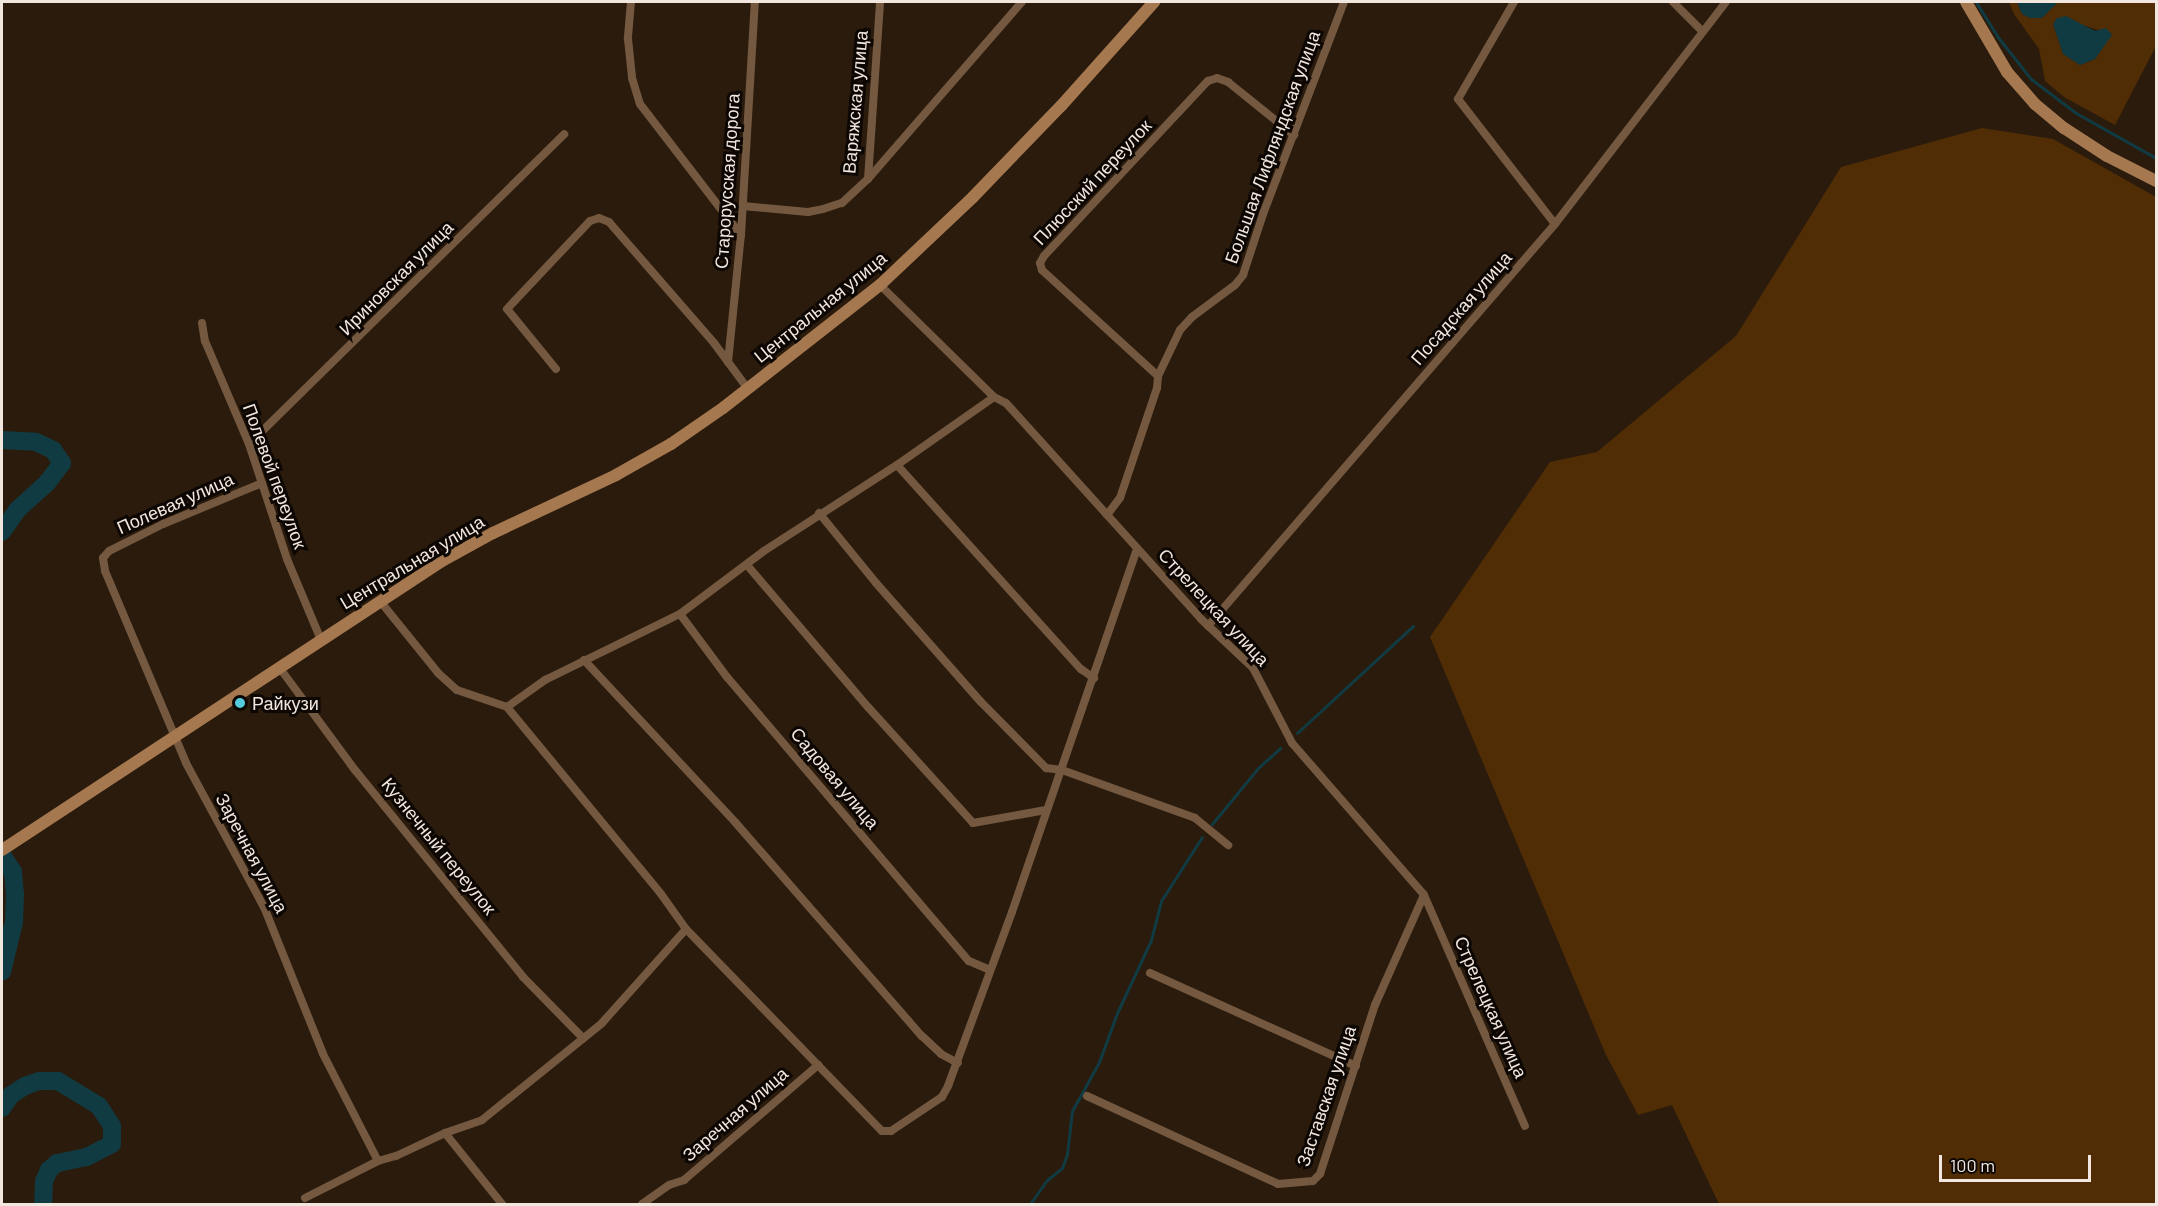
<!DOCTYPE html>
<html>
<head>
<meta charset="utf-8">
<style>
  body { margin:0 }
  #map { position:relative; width:2158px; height:1206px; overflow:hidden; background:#2a1b0d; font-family:Barlow,sans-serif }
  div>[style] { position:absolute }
  .green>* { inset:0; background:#512d05 }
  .water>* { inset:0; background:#113b42 }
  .stream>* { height:3px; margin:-1.5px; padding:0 1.5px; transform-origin:1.5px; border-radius:1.5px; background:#113b42 }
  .river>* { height:18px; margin:-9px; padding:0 9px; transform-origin:9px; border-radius:9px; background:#113b42 }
  .street>* { height:8px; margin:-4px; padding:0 4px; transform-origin:4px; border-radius:4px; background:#74583f }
  .secondary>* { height:12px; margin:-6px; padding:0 6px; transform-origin:6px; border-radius:6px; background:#a5784f }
  .dots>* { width:16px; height:16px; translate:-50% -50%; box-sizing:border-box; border:3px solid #0d0703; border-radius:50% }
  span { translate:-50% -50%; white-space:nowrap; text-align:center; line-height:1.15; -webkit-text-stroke:6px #0d0703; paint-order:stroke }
  .street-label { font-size:18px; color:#f2e7df }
  .poi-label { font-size:18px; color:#f2e7df }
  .left { translate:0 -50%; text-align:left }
  .frame { position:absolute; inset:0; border:3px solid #f2e7df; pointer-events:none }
  .scale { position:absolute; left:1939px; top:1155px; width:152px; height:27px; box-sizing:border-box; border:3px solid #f2e7df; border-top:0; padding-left:8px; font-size:18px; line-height:21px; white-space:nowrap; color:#f2e7df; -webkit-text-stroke:4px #0d0703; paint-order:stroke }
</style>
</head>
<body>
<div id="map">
  <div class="green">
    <i style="clip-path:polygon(evenodd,2009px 2px,2017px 2px,2022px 14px,2030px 18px,2042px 18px,2058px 2px,2156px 2px,2156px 46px,2115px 125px,2064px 97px,2045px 81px,2039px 49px,2014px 14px,2009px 2px,2053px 24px,2082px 25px,2112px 34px,2095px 59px,2080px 65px,2063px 54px,2053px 24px)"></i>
    <i style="clip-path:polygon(1982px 128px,2053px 139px,2156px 197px,2156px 1204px,1719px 1204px,1672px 1105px,1638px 1115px,1606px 1055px,1430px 637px,1550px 462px,1597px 452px,1736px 336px,1841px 167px)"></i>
  </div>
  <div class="water">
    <i style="clip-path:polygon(2017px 2px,2058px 2px,2042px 18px,2030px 18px,2022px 14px)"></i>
    <i style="clip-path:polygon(2066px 16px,2095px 31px,2106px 28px,2112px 35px,2095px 59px,2080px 65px,2063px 54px,2053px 24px,2057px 18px)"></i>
  </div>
  <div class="stream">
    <i style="left:1976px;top:2px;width:40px;rotate:58deg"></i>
    <i style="left:1997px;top:36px;width:55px;rotate:51.7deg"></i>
    <i style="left:2031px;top:79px;width:56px;rotate:37.1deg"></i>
    <i style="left:2076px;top:113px;width:92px;rotate:29.4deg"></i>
    <i style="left:1297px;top:733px;width:158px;rotate:-42.7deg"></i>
    <i style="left:1212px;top:824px;width:72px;rotate:-50.6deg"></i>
    <i style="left:1258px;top:768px;width:30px;rotate:-42deg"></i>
    <i style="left:1030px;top:1204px;width:29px;rotate:-55deg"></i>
    <i style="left:1047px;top:1180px;width:19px;rotate:-39deg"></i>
    <i style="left:1062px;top:1168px;width:15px;rotate:-70deg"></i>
    <i style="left:1067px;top:1154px;width:43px;rotate:-83.4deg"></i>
    <i style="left:1072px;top:1111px;width:56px;rotate:-61.1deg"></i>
    <i style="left:1099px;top:1062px;width:52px;rotate:-69.8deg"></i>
    <i style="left:1117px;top:1013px;width:81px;rotate:-65deg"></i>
    <i style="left:1151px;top:940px;width:40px;rotate:-75.6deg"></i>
    <i style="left:1161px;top:901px;width:76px;rotate:-57.4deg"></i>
  </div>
  <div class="river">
    <i style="left:2px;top:440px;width:34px;rotate:3deg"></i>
    <i style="left:36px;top:442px;width:19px;rotate:25deg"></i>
    <i style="left:53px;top:450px;width:16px;rotate:55deg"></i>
    <i style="left:62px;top:463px;width:25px;rotate:127deg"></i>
    <i style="left:47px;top:483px;width:39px;rotate:138deg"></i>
    <i style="left:18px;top:509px;width:28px;rotate:125deg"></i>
    <i style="left:2px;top:855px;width:20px;rotate:57deg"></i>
    <i style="left:13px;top:872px;width:22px;rotate:85deg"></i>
    <i style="left:15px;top:894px;width:28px;rotate:92deg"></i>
    <i style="left:14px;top:922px;width:51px;rotate:103.5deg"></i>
    <i style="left:2px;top:1108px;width:16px;rotate:-55deg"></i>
    <i style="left:11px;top:1095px;width:17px;rotate:-33deg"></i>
    <i style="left:25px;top:1086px;width:15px;rotate:-20deg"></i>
    <i style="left:39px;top:1081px;width:19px"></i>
    <i style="left:58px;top:1081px;width:48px;rotate:31.4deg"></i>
    <i style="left:99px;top:1106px;width:24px;rotate:57deg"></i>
    <i style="left:112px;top:1126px;width:18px;rotate:90deg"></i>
    <i style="left:112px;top:1144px;width:29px;rotate:153deg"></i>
    <i style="left:86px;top:1157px;width:30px;rotate:168deg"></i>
    <i style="left:57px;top:1163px;width:11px;rotate:139deg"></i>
    <i style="left:49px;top:1170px;width:12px;rotate:114deg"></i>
    <i style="left:44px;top:1181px;width:23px;rotate:92deg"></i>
  </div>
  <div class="street">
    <i style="left:631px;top:2px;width:37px;rotate:95deg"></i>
    <i style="left:628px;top:39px;width:39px;rotate:84deg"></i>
    <i style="left:632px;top:78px;width:27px;rotate:73deg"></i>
    <i style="left:640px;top:104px;width:165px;rotate:52.4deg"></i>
    <i style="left:1514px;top:2px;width:112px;rotate:120deg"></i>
    <i style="left:1458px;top:99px;width:158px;rotate:52.2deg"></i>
    <i style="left:1673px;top:2px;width:42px;rotate:45deg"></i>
    <i style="left:868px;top:179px;width:235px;rotate:-49deg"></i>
    <i style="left:743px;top:206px;width:65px;rotate:5.3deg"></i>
    <i style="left:808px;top:212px;width:15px;rotate:-11deg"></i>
    <i style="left:823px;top:209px;width:20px;rotate:-18deg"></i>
    <i style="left:842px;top:203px;width:35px;rotate:-43deg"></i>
    <i style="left:868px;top:179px;width:177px;rotate:-86.1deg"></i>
    <i style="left:880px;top:285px;width:160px;rotate:44.5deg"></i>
    <i style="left:994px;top:397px;width:13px;rotate:27deg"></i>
    <i style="left:1006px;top:403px;width:291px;rotate:47.9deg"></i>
    <i style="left:1201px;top:619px;width:71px;rotate:43.3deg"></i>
    <i style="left:1253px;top:668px;width:85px;rotate:62.5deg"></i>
    <i style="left:1292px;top:743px;width:201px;rotate:49deg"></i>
    <i style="left:1424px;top:895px;width:252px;rotate:66.4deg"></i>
    <i style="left:202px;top:323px;width:18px;rotate:81deg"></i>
    <i style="left:205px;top:341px;width:112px;rotate:66.9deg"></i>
    <i style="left:249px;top:444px;width:121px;rotate:71.7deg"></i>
    <i style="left:287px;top:559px;width:88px;rotate:67.2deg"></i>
    <i style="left:728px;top:362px;width:128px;rotate:-84.2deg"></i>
    <i style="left:741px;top:235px;width:233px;rotate:-86.6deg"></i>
    <i style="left:556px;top:369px;width:77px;rotate:-129.2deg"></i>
    <i style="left:507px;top:309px;width:121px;rotate:-46.7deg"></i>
    <i style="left:590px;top:221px;width:9px;rotate:-18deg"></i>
    <i style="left:599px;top:218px;width:11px;rotate:22deg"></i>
    <i style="left:609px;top:222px;width:160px;rotate:49deg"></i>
    <i style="left:714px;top:343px;width:57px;rotate:53.5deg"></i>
    <i style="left:1158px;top:376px;width:157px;rotate:-137.6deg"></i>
    <i style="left:1042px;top:270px;width:7px;rotate:-106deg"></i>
    <i style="left:1040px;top:263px;width:8px;rotate:-60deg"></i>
    <i style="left:1044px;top:256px;width:240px;rotate:-46.9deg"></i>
    <i style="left:1208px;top:81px;width:9px;rotate:-18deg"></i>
    <i style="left:1217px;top:78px;width:12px;rotate:20deg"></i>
    <i style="left:1228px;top:82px;width:85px;rotate:38.8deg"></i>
    <i style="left:249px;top:444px;width:442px;rotate:-44.5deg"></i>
    <i style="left:897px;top:465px;width:275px;rotate:48deg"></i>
    <i style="left:1081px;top:669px;width:16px;rotate:35deg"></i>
    <i style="left:262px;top:483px;width:107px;rotate:157.5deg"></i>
    <i style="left:163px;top:524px;width:60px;rotate:153.4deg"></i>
    <i style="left:109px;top:551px;width:9px;rotate:131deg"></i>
    <i style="left:103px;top:558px;width:13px;rotate:81deg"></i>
    <i style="left:105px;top:571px;width:208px;rotate:67.1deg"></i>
    <i style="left:186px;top:763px;width:164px;rotate:61.6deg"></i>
    <i style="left:264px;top:907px;width:158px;rotate:68.1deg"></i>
    <i style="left:323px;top:1054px;width:120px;rotate:62.8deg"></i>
    <i style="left:819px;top:513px;width:90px;rotate:50.8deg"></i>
    <i style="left:876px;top:583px;width:159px;rotate:48.6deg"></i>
    <i style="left:981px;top:702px;width:93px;rotate:45.4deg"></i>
    <i style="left:1046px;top:768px;width:16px;rotate:7deg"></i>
    <i style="left:1062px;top:770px;width:141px;rotate:19.8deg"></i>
    <i style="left:1195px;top:818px;width:43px;rotate:39.3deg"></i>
    <i style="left:1107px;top:515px;width:21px;rotate:-53deg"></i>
    <i style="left:1120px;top:498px;width:116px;rotate:-71.4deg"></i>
    <i style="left:1157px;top:388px;width:12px;rotate:-85deg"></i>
    <i style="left:1158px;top:376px;width:51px;rotate:-64.4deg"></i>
    <i style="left:1180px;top:330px;width:18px;rotate:-47deg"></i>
    <i style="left:1192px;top:317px;width:54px;rotate:-36.7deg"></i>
    <i style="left:1235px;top:285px;width:13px;rotate:-51deg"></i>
    <i style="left:1243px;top:275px;width:64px;rotate:-71.8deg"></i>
    <i style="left:1263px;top:214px;width:227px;rotate:-69.1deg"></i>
    <i style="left:747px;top:565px;width:187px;rotate:49.6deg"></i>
    <i style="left:868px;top:707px;width:156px;rotate:47.8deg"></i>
    <i style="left:973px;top:823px;width:74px;rotate:-10.1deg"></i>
    <i style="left:380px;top:601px;width:92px;rotate:51.1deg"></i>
    <i style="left:438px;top:673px;width:25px;rotate:42deg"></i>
    <i style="left:457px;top:690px;width:53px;rotate:18.8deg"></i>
    <i style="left:507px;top:707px;width:47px;rotate:-35.4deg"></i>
    <i style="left:545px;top:680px;width:150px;rotate:-26.1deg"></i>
    <i style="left:680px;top:614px;width:105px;rotate:-36.9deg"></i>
    <i style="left:764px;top:551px;width:158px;rotate:-32.9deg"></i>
    <i style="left:897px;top:465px;width:118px;rotate:-35deg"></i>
    <i style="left:680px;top:614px;width:79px;rotate:53.3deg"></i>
    <i style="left:727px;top:677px;width:373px;rotate:49.6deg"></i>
    <i style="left:969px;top:961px;width:23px;rotate:23deg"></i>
    <i style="left:1208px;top:626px;width:531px;rotate:-49.2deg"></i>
    <i style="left:1555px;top:224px;width:280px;rotate:-52.4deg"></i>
    <i style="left:584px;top:660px;width:221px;rotate:47deg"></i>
    <i style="left:735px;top:822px;width:284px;rotate:48.9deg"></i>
    <i style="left:922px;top:1036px;width:26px;rotate:43deg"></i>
    <i style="left:941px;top:1054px;width:19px;rotate:28deg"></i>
    <i style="left:279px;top:667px;width:128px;rotate:53.6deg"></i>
    <i style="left:355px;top:770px;width:267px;rotate:50.9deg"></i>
    <i style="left:523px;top:977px;width:86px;rotate:45.5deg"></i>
    <i style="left:507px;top:707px;width:242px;rotate:50.5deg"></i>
    <i style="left:661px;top:894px;width:43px;rotate:54.5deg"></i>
    <i style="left:686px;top:929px;width:281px;rotate:45.9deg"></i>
    <i style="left:882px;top:1131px;width:9px"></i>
    <i style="left:891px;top:1131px;width:61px;rotate:-33.7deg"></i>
    <i style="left:942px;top:1097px;width:13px;rotate:-61deg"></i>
    <i style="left:948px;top:1086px;width:185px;rotate:-69.8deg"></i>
    <i style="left:1012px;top:912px;width:384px;rotate:-71deg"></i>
    <i style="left:1150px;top:973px;width:226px;rotate:24.3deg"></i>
    <i style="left:1087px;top:1096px;width:210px;rotate:24.7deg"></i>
    <i style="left:1278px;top:1184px;width:35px;rotate:-5deg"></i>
    <i style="left:1313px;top:1181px;width:10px;rotate:-45deg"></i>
    <i style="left:1320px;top:1174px;width:178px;rotate:-72deg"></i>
    <i style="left:1375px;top:1005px;width:120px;rotate:-66deg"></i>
    <i style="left:445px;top:1133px;width:91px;rotate:51.2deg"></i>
    <i style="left:305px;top:1198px;width:82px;rotate:-26.9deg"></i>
    <i style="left:378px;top:1161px;width:19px;rotate:-16deg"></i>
    <i style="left:396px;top:1156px;width:54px;rotate:-25.1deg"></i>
    <i style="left:445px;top:1133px;width:39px;rotate:-19deg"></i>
    <i style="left:482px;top:1120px;width:154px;rotate:-38.9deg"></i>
    <i style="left:602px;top:1023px;width:126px;rotate:-48.2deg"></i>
    <i style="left:642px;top:1204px;width:33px;rotate:-35deg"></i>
    <i style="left:669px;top:1185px;width:16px;rotate:-18deg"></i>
    <i style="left:684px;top:1180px;width:177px;rotate:-40.6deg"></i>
  </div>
  <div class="secondary">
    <i style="left:1966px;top:2px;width:81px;rotate:59.6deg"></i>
    <i style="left:2007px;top:72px;width:43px;rotate:48.8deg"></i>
    <i style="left:2035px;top:104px;width:38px;rotate:40deg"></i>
    <i style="left:2064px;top:128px;width:51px;rotate:33.1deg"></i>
    <i style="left:2107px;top:156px;width:55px;rotate:27deg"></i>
    <i style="left:2px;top:850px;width:526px;rotate:-33.3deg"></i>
    <i style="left:442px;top:561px;width:58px;rotate:-28.8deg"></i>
    <i style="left:493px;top:533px;width:136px;rotate:-25.2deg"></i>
    <i style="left:616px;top:475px;width:63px;rotate:-29.4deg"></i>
    <i style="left:671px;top:444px;width:63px;rotate:-34.7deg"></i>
    <i style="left:723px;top:408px;width:199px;rotate:-38.1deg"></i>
    <i style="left:880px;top:285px;width:128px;rotate:-43.4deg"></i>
    <i style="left:973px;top:197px;width:127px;rotate:-46deg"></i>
    <i style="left:1061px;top:106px;width:140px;rotate:-48.2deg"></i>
  </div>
  <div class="dots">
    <i style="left:240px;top:703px;background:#54cadc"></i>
  </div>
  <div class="street-label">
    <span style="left:855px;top:102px;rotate:-85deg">Варяжская улица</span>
    <span style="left:1272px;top:147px;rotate:-70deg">Большая Лифляндская улица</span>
    <span style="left:727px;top:181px;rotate:-86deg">Старорусская дорога</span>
    <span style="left:1092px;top:182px;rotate:-47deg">Плюсский переулок</span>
    <span style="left:396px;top:278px;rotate:-45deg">Ириновская улица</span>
    <span style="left:820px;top:307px;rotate:-39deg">Центральная улица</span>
    <span style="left:1461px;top:308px;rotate:-49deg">Посадская улица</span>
    <span style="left:275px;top:476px;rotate:70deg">Полевой переулок</span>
    <span style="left:175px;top:503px;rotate:-24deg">Полевая улица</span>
    <span style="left:412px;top:562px;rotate:-31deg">Центральная улица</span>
    <span style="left:1214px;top:607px;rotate:47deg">Стрелецкая улица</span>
    <span style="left:835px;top:778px;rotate:50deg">Садовая улица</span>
    <span style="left:439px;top:846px;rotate:51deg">Кузнечный переулок</span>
    <span style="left:252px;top:853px;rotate:62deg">Заречная улица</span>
    <span style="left:1491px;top:1007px;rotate:66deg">Стрелецкая улица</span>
    <span style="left:1326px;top:1096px;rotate:-71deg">Заставская улица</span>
    <span style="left:735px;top:1114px;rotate:-41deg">Заречная улица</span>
  </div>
  <div class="poi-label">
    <span class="left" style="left:252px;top:703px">Райкузи</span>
  </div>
  <div class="frame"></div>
  <div class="scale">100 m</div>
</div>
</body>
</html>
